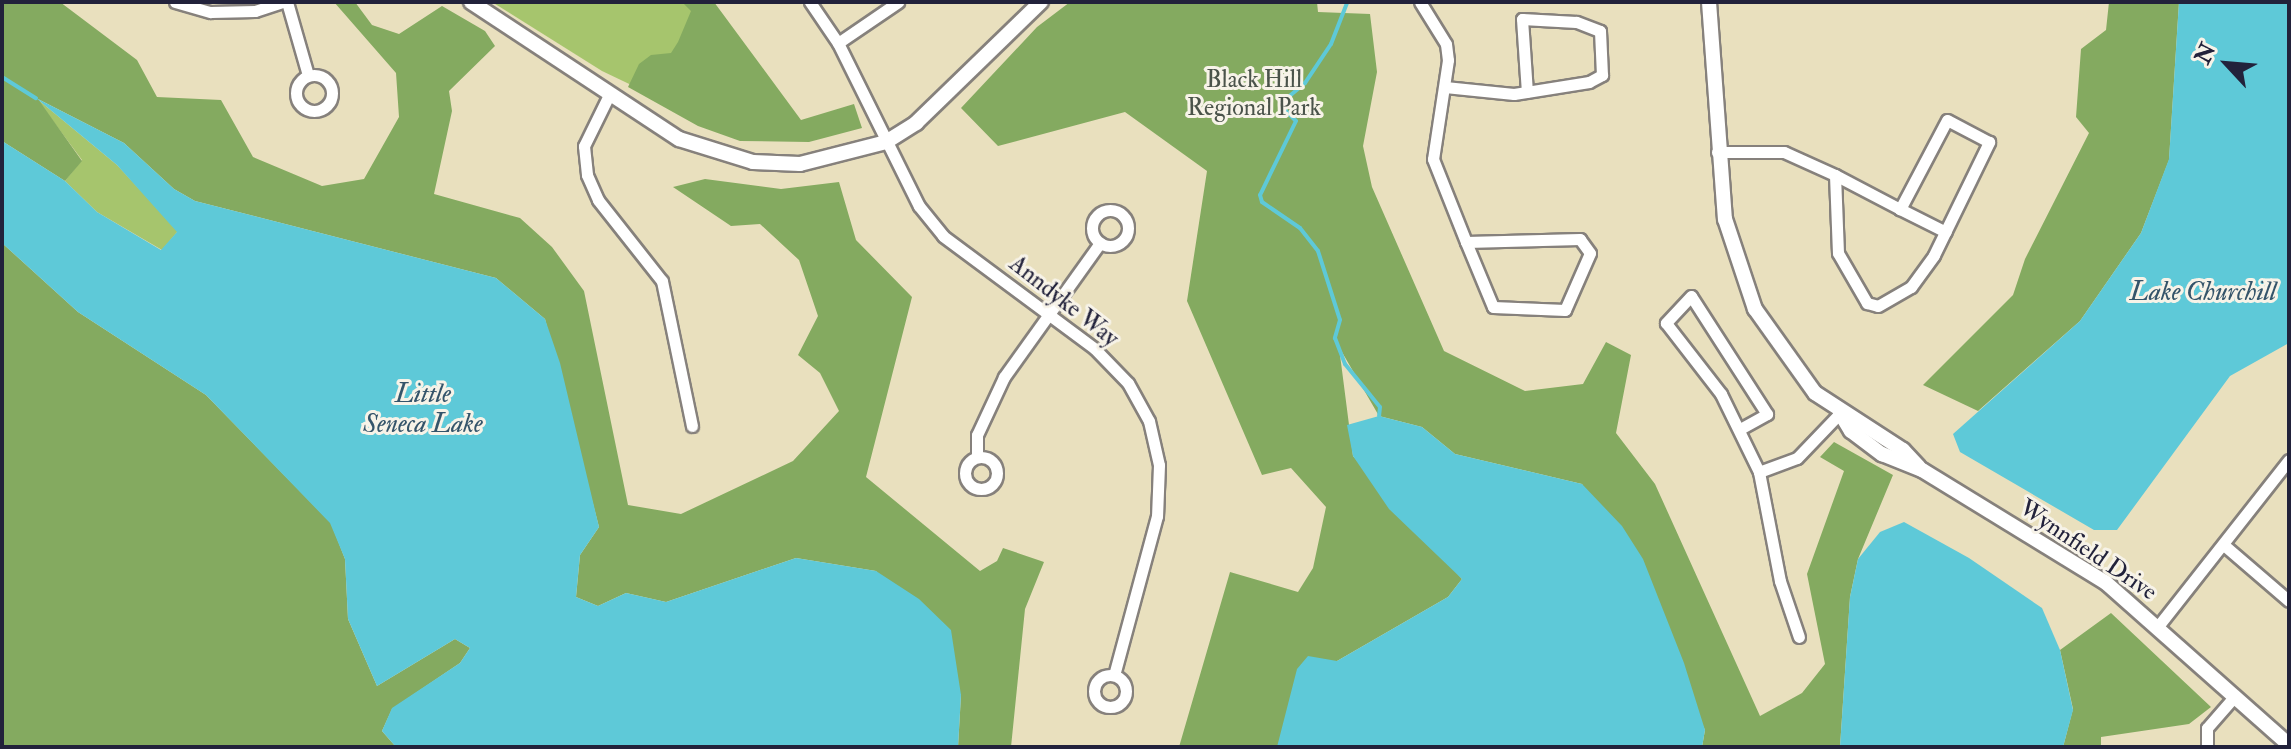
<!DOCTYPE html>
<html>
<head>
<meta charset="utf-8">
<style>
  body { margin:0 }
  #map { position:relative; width:2291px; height:749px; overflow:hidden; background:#e9e0be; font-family:"IM FELL Double Pica",serif }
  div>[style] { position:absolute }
  .green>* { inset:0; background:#a6c56d }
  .forest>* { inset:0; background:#84aa60 }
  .water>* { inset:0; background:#5ec9d8 }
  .stream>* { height:4px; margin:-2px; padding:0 2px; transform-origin:2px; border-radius:2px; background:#5ec9d8 }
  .roads { filter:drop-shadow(2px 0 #86817c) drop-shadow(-2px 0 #86817c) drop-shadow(0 2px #86817c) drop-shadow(0 -2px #86817c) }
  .minor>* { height:11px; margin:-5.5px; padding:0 5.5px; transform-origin:5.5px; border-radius:5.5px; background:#fff }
  .minor>.ring { margin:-5.5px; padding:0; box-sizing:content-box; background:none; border:11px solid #fff; border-radius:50% }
  .tertiary>* { height:14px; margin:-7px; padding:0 7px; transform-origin:7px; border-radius:7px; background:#fff }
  span { translate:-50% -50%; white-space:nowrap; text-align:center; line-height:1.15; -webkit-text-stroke:6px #f7f3e8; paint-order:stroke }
  .park-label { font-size:24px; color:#4a534a }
  .street-label { font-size:24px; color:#22223b }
  .water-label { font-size:26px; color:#34546a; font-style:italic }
  .frame { position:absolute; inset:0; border:4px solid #22223b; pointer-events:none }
  .north { position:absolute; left:2187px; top:24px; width:80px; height:80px; -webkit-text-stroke:6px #f7f3e8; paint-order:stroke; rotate:296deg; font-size:22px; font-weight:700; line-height:32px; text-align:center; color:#22223b }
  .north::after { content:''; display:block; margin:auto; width:28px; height:36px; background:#22223b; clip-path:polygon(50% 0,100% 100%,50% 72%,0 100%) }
</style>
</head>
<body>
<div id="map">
  <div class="green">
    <i style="clip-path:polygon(492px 2px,711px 2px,669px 103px,602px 71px)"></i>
    <i style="clip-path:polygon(36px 98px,117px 165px,178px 231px,162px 250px,97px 212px,65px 181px,82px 160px)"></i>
  </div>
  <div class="forest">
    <i style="clip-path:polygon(2px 2px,60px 2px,137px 60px,157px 97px,221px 100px,253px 157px,322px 186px,364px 179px,399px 117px,396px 73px,334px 2px,355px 2px,372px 25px,399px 34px,442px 6px,485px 31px,495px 46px,449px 91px,452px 111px,434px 194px,520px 218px,552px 247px,584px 291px,628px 505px,681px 514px,793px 461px,839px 411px,820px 373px,798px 355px,818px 316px,799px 260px,760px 224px,731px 226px,673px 187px,705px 179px,781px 189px,839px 182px,856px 240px,912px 297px,866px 477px,980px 571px,997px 561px,1003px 548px,1044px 562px,1025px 609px,1011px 747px,958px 747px,961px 695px,876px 571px,796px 558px,666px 602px,626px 593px,598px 606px,576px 597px,580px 555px,599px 527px,545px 319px,496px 278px,195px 201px,174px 189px,124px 143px,38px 99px,82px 161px,65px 181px,2px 141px)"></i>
    <i style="clip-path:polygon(682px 2px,714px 2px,801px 120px,854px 104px,862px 128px,809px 142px,740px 141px,698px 126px,628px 87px,639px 64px,651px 55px,671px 53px,678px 42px,691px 11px)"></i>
    <i style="clip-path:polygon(1070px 2px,1317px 2px,1318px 12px,1370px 14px,1377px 72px,1363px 146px,1372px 187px,1444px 351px,1525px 391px,1583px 384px,1606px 342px,1631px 355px,1616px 433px,1655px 484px,1760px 716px,1802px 693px,1825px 664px,1807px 574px,1844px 471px,1820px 457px,1834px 442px,1893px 475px,1858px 559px,1850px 597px,1840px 747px,1702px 747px,1705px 730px,1582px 484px,1455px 454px,1422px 427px,1379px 416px,1339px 347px,1353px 456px,1462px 579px,1448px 597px,1337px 661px,1277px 747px,1179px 747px,1230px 572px,1298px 592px,1313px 568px,1326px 507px,1291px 468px,1262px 475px,1187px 301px,1207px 171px,1125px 112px,998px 146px,961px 108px,1037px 27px)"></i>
    <i style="clip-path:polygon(2109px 2px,2179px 2px,2169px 160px,2141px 233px,2080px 321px,1978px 411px,1923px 385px,2013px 295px,2025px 259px,2089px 133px,2076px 117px,2081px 49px,2106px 30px)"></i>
    <i style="clip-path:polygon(2px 243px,78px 312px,206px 395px,331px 523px,345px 559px,348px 619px,377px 686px,455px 639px,470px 648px,460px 663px,392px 709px,382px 731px,396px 747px,2px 747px)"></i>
    <i style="clip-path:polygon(2111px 613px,2211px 707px,2189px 724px,2101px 737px,2101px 747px,2063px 747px,2073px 709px,2060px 650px)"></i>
  </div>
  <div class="water">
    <i style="clip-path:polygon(2179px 2px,2289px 2px,2289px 343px,2230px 376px,2117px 530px,2094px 530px,1960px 452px,1953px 434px,2080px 321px,2141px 233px,2169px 159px)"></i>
    <i style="clip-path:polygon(36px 98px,124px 143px,174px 189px,195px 201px,496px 278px,545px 319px,560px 363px,599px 527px,580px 555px,576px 597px,598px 606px,626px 593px,666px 602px,796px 558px,876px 571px,919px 599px,951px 630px,961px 695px,958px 747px,396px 747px,382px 731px,392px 708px,460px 663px,470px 648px,455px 639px,377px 686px,348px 619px,345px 559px,330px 523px,206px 395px,78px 312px,2px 243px,2px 141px,65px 181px,97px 212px,161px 250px,177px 232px,117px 165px)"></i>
    <i style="clip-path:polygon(1379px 416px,1422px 427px,1455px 454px,1582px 484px,1622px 526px,1643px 559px,1684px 663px,1705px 730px,1702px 747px,1277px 747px,1297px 669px,1308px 656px,1337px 661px,1448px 597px,1462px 579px,1389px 509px,1353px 456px,1347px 425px)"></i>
    <i style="clip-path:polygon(1904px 522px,1969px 558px,2042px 608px,2060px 650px,2073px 710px,2063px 747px,1840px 747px,1850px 597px,1858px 559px,1880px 532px)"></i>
  </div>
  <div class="stream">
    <i style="left:1347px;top:3px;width:44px;rotate:111.3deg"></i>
    <i style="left:1331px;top:44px;width:47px;rotate:123.7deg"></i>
    <i style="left:1305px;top:83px;width:26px;rotate:140deg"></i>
    <i style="left:1285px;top:100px;width:8px;rotate:104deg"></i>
    <i style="left:1283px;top:108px;width:18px;rotate:45deg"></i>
    <i style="left:1296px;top:121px;width:82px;rotate:115.9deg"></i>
    <i style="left:1260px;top:195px;width:7px;rotate:74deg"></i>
    <i style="left:1262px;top:202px;width:46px;rotate:34.4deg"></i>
    <i style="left:1300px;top:228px;width:29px;rotate:52deg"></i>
    <i style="left:1318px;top:251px;width:72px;rotate:72.3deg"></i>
    <i style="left:1340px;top:320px;width:19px;rotate:106deg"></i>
    <i style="left:1335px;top:338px;width:28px;rotate:69deg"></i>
    <i style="left:1345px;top:364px;width:55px;rotate:50.9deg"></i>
    <i style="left:1380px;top:407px;width:9px;rotate:96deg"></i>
    <i style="left:2px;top:77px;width:40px;rotate:32deg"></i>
  </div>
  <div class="roads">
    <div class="minor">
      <i style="left:175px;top:2px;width:37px;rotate:16deg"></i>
      <i style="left:211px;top:12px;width:44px;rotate:-1.3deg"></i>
      <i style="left:255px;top:11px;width:28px;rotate:-18deg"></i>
      <i style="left:287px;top:2px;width:76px;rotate:74deg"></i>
      <i style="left:810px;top:2px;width:50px;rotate:55.7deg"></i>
      <i style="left:838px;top:43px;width:182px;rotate:63.6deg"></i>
      <i style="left:919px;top:206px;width:38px;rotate:51deg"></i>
      <i style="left:943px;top:236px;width:189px;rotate:36.6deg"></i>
      <i style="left:1095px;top:349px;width:47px;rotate:45.9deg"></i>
      <i style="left:1128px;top:383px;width:43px;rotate:61.1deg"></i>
      <i style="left:1149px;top:421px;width:45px;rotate:77.2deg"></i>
      <i style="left:1159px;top:465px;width:51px;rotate:92.2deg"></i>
      <i style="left:1157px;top:516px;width:165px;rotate:105.1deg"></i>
      <i style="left:1420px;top:2px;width:49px;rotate:58.2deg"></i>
      <i style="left:1446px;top:44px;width:16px;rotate:83deg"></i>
      <i style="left:1448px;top:60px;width:100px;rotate:98.6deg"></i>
      <i style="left:1433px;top:159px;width:89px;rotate:68.3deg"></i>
      <i style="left:1466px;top:242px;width:70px;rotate:67.4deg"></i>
      <i style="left:1493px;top:307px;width:72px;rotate:2.4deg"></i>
      <i style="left:1565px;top:310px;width:62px;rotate:-66.3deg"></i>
      <i style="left:1590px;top:253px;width:17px;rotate:-126deg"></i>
      <i style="left:1580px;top:239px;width:114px;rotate:178.5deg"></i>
      <i style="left:838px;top:43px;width:73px;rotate:-34.3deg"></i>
      <i class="ring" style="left:296px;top:75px;width:25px;height:25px"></i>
      <i style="left:1445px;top:87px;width:69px;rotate:5.8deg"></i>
      <i style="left:1514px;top:94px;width:76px;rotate:-9.1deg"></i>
      <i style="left:1589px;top:82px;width:15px;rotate:-28deg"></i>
      <i style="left:1602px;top:75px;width:44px;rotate:-92.6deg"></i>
      <i style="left:1600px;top:31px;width:26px;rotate:-159deg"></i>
      <i style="left:1576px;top:22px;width:54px;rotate:-176.8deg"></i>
      <i style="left:1522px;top:19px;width:73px;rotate:86.1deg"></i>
      <i style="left:609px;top:95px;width:57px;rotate:116.1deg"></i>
      <i style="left:584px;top:146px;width:29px;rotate:84deg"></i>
      <i style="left:587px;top:175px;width:27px;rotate:66deg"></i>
      <i style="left:598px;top:200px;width:103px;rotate:51.7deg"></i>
      <i style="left:662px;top:281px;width:148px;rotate:78.3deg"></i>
      <i style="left:1717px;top:152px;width:67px"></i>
      <i style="left:1784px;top:152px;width:56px;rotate:24.3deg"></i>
      <i style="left:1835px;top:175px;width:78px;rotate:87.8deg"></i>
      <i style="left:1838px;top:253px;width:58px;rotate:59.9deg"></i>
      <i style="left:1867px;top:303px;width:11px;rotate:15deg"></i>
      <i style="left:1878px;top:306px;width:38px;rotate:-30deg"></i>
      <i style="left:1911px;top:287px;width:39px;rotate:-54deg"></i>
      <i style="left:1934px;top:255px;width:126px;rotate:-64deg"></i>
      <i style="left:1989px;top:142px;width:47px;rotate:-152.4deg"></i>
      <i style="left:1947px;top:120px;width:101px;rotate:117.8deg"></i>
      <i style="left:1900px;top:209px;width:73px;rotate:-152.4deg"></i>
      <i style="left:1900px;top:209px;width:51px;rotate:26.6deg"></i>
      <i class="ring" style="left:1092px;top:210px;width:25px;height:25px"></i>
      <i style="left:1740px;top:429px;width:31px;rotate:-29deg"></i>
      <i style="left:1767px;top:414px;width:140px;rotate:-122.8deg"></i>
      <i style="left:1691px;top:296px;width:37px;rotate:133deg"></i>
      <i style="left:1666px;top:323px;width:90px;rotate:52.2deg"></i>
      <i style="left:1721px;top:394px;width:87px;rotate:64deg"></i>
      <i style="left:1759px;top:472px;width:111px;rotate:79.1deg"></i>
      <i style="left:1780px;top:581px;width:59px;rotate:71.3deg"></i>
      <i class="ring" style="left:965px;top:457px;width:21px;height:21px"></i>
      <i style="left:977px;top:457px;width:22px;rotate:-90deg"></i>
      <i style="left:977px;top:435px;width:64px;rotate:-65deg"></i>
      <i style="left:1004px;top:377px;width:165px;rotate:-54.4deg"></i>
      <i style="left:1759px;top:472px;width:40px;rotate:-20.2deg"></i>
      <i style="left:1797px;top:458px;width:62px;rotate:-46.3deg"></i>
      <i style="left:2225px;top:546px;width:84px;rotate:40.7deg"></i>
      <i style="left:2159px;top:625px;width:210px;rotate:-51.8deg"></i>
      <i class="ring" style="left:1094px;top:675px;width:21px;height:21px"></i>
      <i style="left:2207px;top:747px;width:19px;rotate:-90deg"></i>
      <i style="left:2207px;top:728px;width:38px;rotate:-49deg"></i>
    </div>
    <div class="tertiary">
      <i style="left:471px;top:2px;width:249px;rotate:33.4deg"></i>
      <i style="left:679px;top:139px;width:77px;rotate:17.3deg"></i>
      <i style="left:753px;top:162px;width:47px;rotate:2.4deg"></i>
      <i style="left:800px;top:164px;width:89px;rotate:-14.3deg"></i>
      <i style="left:886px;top:142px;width:36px;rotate:-32deg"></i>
      <i style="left:916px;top:123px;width:174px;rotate:-44.1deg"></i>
      <i style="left:1709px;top:2px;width:218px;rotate:85.8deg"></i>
      <i style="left:1725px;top:219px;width:95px;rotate:71.6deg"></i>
      <i style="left:1755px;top:309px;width:103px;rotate:54.5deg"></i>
      <i style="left:1815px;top:393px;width:105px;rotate:32.9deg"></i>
      <i style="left:1903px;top:450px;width:23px;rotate:47deg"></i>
      <i style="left:1840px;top:413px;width:21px;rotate:59deg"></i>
      <i style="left:1851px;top:431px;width:39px;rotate:37deg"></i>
      <i style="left:1882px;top:454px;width:43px;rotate:21.8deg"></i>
      <i style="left:1922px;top:470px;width:215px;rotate:31.5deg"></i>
      <i style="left:2105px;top:582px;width:246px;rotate:41.5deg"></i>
    </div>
  </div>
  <div class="park-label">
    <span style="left:1254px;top:94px">Black Hill<br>Regional Park</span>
  </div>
  <div class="street-label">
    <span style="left:1064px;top:301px;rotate:38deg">Anndyke Way</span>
    <span style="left:2088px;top:550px;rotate:34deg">Wynnfield Drive</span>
  </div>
  <div class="water-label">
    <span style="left:2203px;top:293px">Lake Churchill</span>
    <span style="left:423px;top:410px">Little<br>Seneca Lake</span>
  </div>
  <div class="frame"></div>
  <div class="north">N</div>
</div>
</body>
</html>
